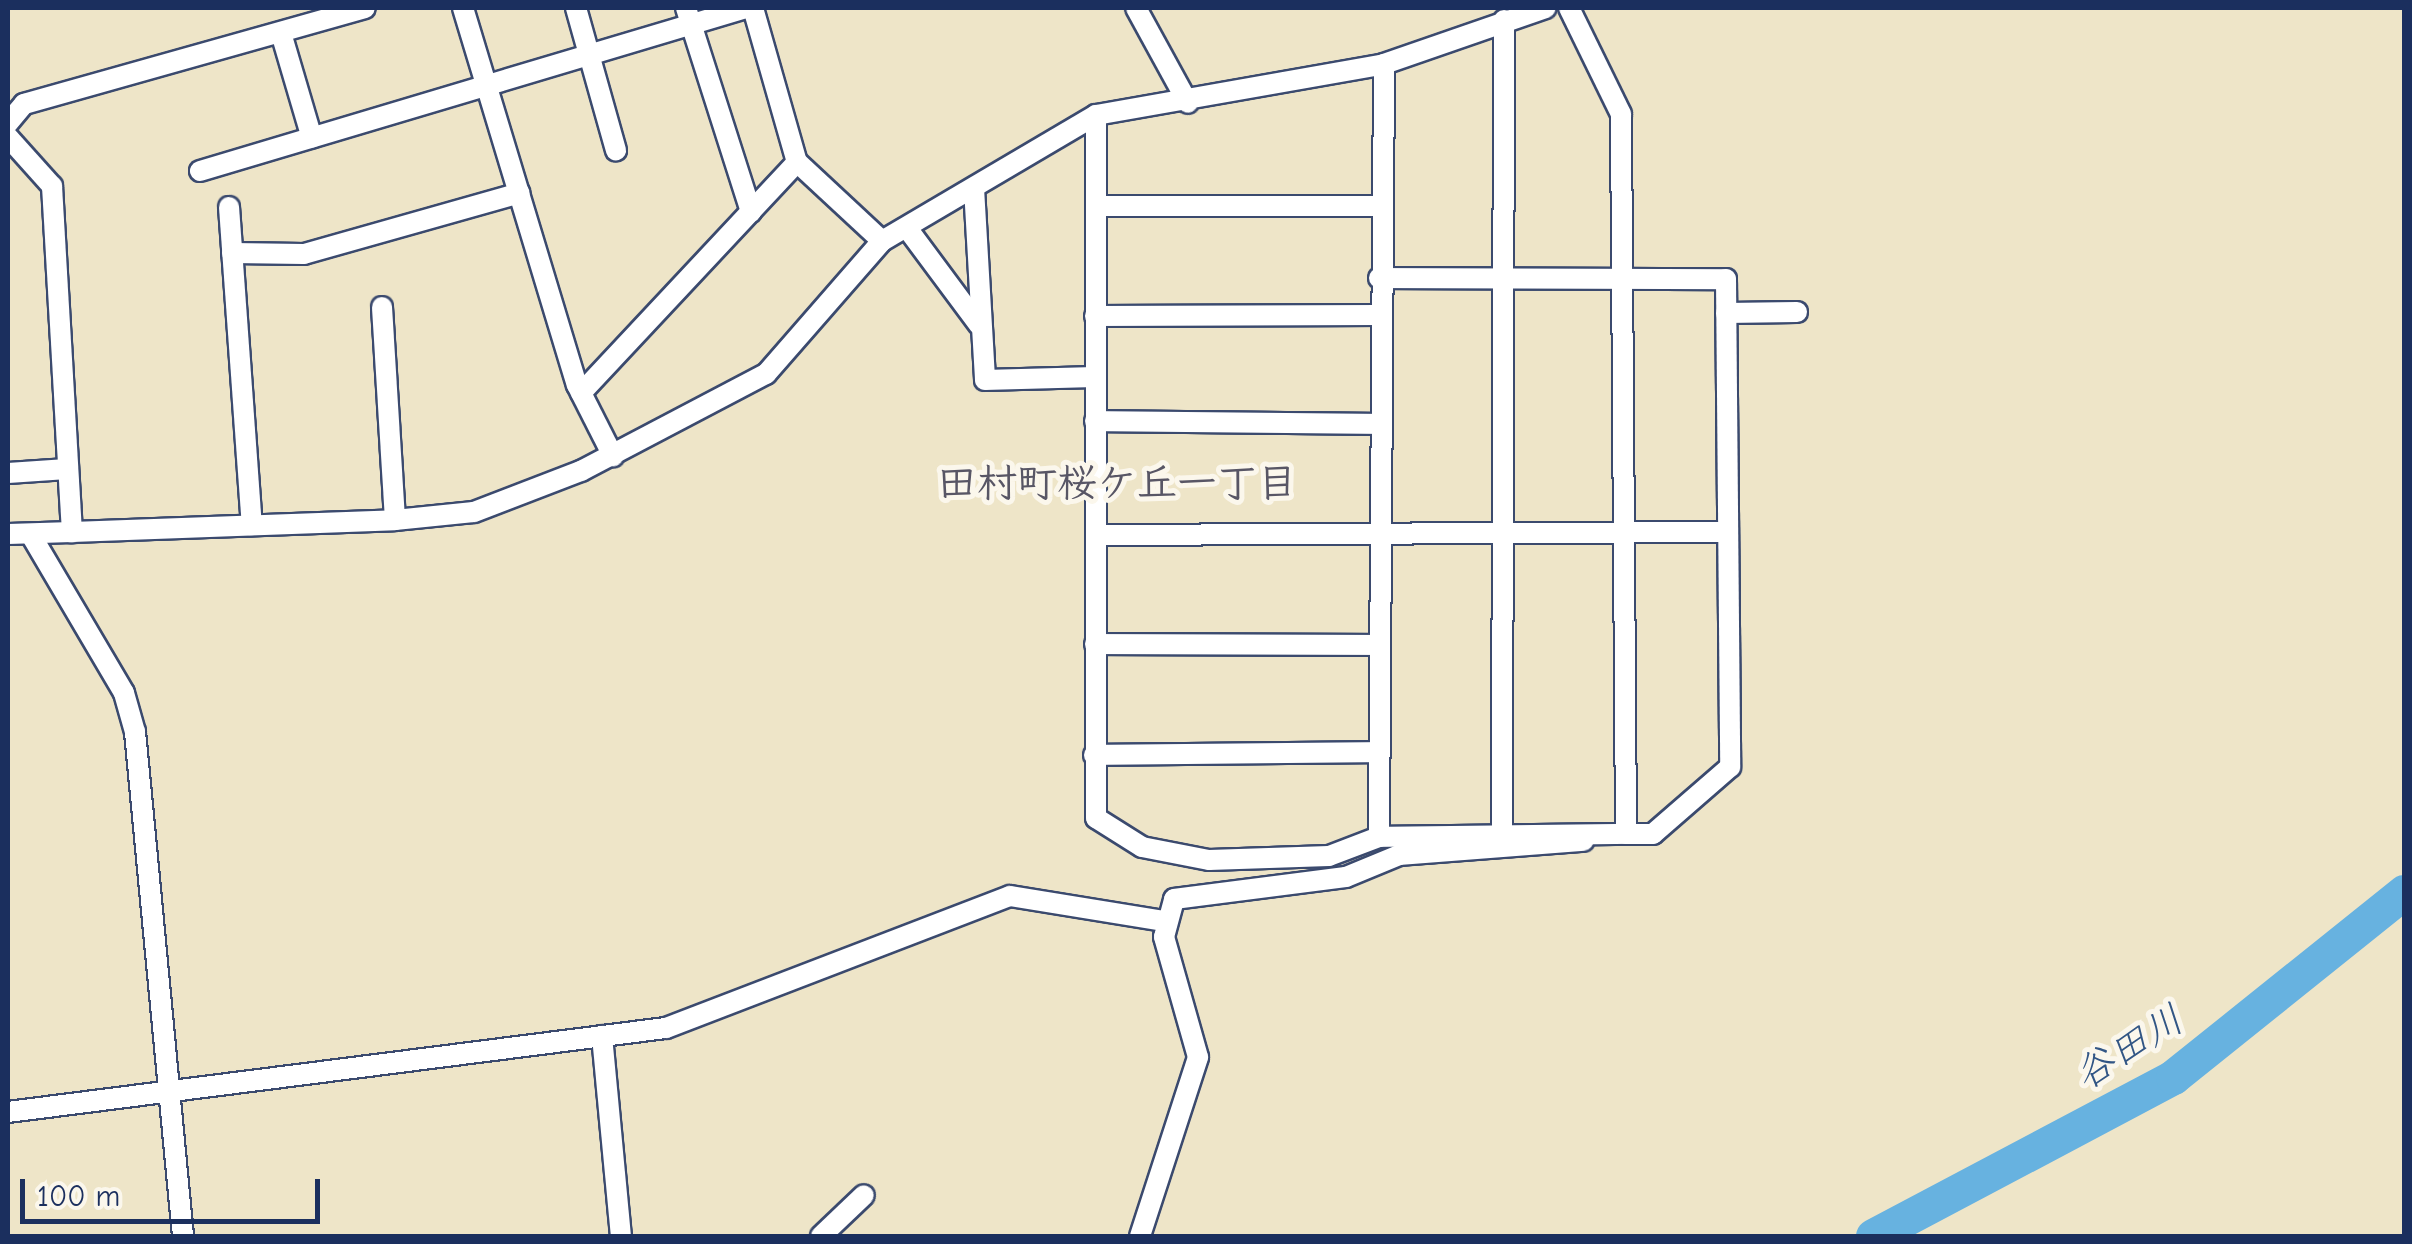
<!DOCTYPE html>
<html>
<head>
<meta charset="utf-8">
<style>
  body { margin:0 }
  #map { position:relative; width:2412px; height:1244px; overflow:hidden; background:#eee5c8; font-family:"Comic Neue","Klee One",sans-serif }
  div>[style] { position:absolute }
  .river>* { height:35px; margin:-17.5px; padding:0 17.5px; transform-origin:17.5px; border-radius:17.5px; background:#67b2e0 }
  .roads { filter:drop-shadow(2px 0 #3b4a6e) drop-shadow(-2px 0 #3b4a6e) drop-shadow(0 2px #3b4a6e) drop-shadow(0 -2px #3b4a6e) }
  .minor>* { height:20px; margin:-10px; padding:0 10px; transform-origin:10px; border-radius:10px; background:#fff }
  span { translate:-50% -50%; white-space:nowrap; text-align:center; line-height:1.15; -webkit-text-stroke:10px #fbf7ec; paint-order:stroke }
  .neighbourhood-label { font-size:40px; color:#585665; font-weight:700 }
  .water-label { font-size:40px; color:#325685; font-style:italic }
  .frame { position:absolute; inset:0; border:10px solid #1b2f5e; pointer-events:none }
  .scale { position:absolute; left:20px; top:1179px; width:300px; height:45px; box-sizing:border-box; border:5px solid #1b2f5e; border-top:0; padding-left:12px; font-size:30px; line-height:35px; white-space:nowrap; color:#1b2f5e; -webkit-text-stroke:8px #fbf7ec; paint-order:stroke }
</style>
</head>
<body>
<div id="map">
  <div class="river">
    <i style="left:1873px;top:1236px;width:340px;rotate:-27.9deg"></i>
    <i style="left:2173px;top:1077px;width:296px;rotate:-38.7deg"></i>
  </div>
  <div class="roads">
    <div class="minor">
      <i style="left:463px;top:8px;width:394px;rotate:73.2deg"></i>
      <i style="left:577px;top:385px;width:80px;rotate:63.1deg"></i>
      <i style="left:576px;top:8px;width:148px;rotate:74.3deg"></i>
      <i style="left:686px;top:8px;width:214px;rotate:72.3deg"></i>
      <i style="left:753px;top:8px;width:160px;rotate:74.1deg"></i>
      <i style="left:797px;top:162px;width:116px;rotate:42.9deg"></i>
      <i style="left:1136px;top:8px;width:108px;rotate:61.3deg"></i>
      <i style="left:281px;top:33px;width:109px;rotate:73.6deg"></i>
      <i style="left:1096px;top:115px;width:703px;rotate:90deg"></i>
      <i style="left:1096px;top:818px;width:54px;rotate:32.2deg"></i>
      <i style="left:1142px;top:847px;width:68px;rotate:11deg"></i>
      <i style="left:1209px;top:860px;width:120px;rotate:-1.9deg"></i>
      <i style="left:1329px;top:856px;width:53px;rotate:-20.8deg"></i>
      <i style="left:1379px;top:837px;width:247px;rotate:-0.7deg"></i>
      <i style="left:1626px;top:834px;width:720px;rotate:-90.4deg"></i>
      <i style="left:1621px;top:114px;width:118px;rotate:-116.1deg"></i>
      <i style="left:8px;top:123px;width:25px;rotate:-50deg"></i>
      <i style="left:24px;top:104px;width:354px;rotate:-15.7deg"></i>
      <i style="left:8px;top:137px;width:66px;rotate:48.1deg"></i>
      <i style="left:52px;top:186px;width:347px;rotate:86.7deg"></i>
      <i style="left:72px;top:532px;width:323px;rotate:-2.1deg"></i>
      <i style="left:395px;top:520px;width:79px;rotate:-5.8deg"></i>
      <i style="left:474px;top:512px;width:115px;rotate:-21deg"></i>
      <i style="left:581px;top:471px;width:209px;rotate:-27.7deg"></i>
      <i style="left:766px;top:374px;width:176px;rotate:-48.9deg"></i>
      <i style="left:882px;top:241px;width:248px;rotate:-30.5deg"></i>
      <i style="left:1096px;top:115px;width:292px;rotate:-10deg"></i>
      <i style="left:1384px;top:64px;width:171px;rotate:-19.1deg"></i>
      <i style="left:200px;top:171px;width:570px;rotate:-16.62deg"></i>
      <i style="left:974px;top:188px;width:192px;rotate:86.7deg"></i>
      <i style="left:985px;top:380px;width:109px;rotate:-1.6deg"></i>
      <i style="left:1097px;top:206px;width:281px"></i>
      <i style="left:229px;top:207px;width:319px;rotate:85.9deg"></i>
      <i style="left:907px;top:228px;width:121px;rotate:53.4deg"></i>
      <i style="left:232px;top:253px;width:72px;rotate:0.8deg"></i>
      <i style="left:304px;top:254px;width:224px;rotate:-15.8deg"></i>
      <i style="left:1379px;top:278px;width:347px;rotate:0.2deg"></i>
      <i style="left:1726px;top:279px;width:488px;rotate:89.5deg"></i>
      <i style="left:1730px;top:767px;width:102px;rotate:139deg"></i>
      <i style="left:1653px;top:834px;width:27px;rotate:180deg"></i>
      <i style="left:382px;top:307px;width:213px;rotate:86.5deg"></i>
      <i style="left:1726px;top:313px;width:71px;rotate:-0.8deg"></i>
      <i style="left:1095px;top:316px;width:284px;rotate:-0.2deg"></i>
      <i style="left:581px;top:393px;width:316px;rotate:-46.9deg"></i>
      <i style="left:1095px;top:421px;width:282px;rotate:0.6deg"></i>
      <i style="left:8px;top:473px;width:59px;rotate:-3.9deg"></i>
      <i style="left:8px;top:534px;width:64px;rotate:-1.8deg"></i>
      <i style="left:31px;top:535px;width:183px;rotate:59.5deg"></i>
      <i style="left:124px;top:693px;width:41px;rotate:74.2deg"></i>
      <i style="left:135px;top:732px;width:506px;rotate:84.56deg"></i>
      <i style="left:1096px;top:535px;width:632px;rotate:-0.27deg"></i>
      <i style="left:1095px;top:644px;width:285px;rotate:0.2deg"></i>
      <i style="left:1094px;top:755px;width:285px;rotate:-0.6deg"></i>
      <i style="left:1502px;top:832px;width:812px;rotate:-89.86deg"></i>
      <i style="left:1379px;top:837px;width:773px;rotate:-89.63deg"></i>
      <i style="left:602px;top:1036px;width:201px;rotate:84.6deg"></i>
      <i style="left:8px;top:1112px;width:663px;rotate:-7.28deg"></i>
      <i style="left:666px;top:1028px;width:368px;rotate:-21deg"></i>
      <i style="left:1010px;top:896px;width:156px;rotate:9.2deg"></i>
      <i style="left:821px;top:1236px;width:59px;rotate:-43.6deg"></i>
      <i style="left:1140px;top:1236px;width:188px;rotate:-72deg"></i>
      <i style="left:1198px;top:1057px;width:125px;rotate:-105.8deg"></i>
      <i style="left:1164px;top:937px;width:39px;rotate:-75deg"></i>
      <i style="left:1174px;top:899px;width:173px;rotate:-7.3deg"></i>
      <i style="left:1346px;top:877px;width:57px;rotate:-22.5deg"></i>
      <i style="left:1399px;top:855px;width:185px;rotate:-4.4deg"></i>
    </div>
  </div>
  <div class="neighbourhood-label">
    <span style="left:1117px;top:483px">田村町桜ケ丘一丁目</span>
  </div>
  <div class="water-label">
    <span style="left:2129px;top:1047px;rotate:-32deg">谷田川</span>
  </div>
  <div class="frame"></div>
  <div class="scale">100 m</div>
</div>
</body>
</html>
